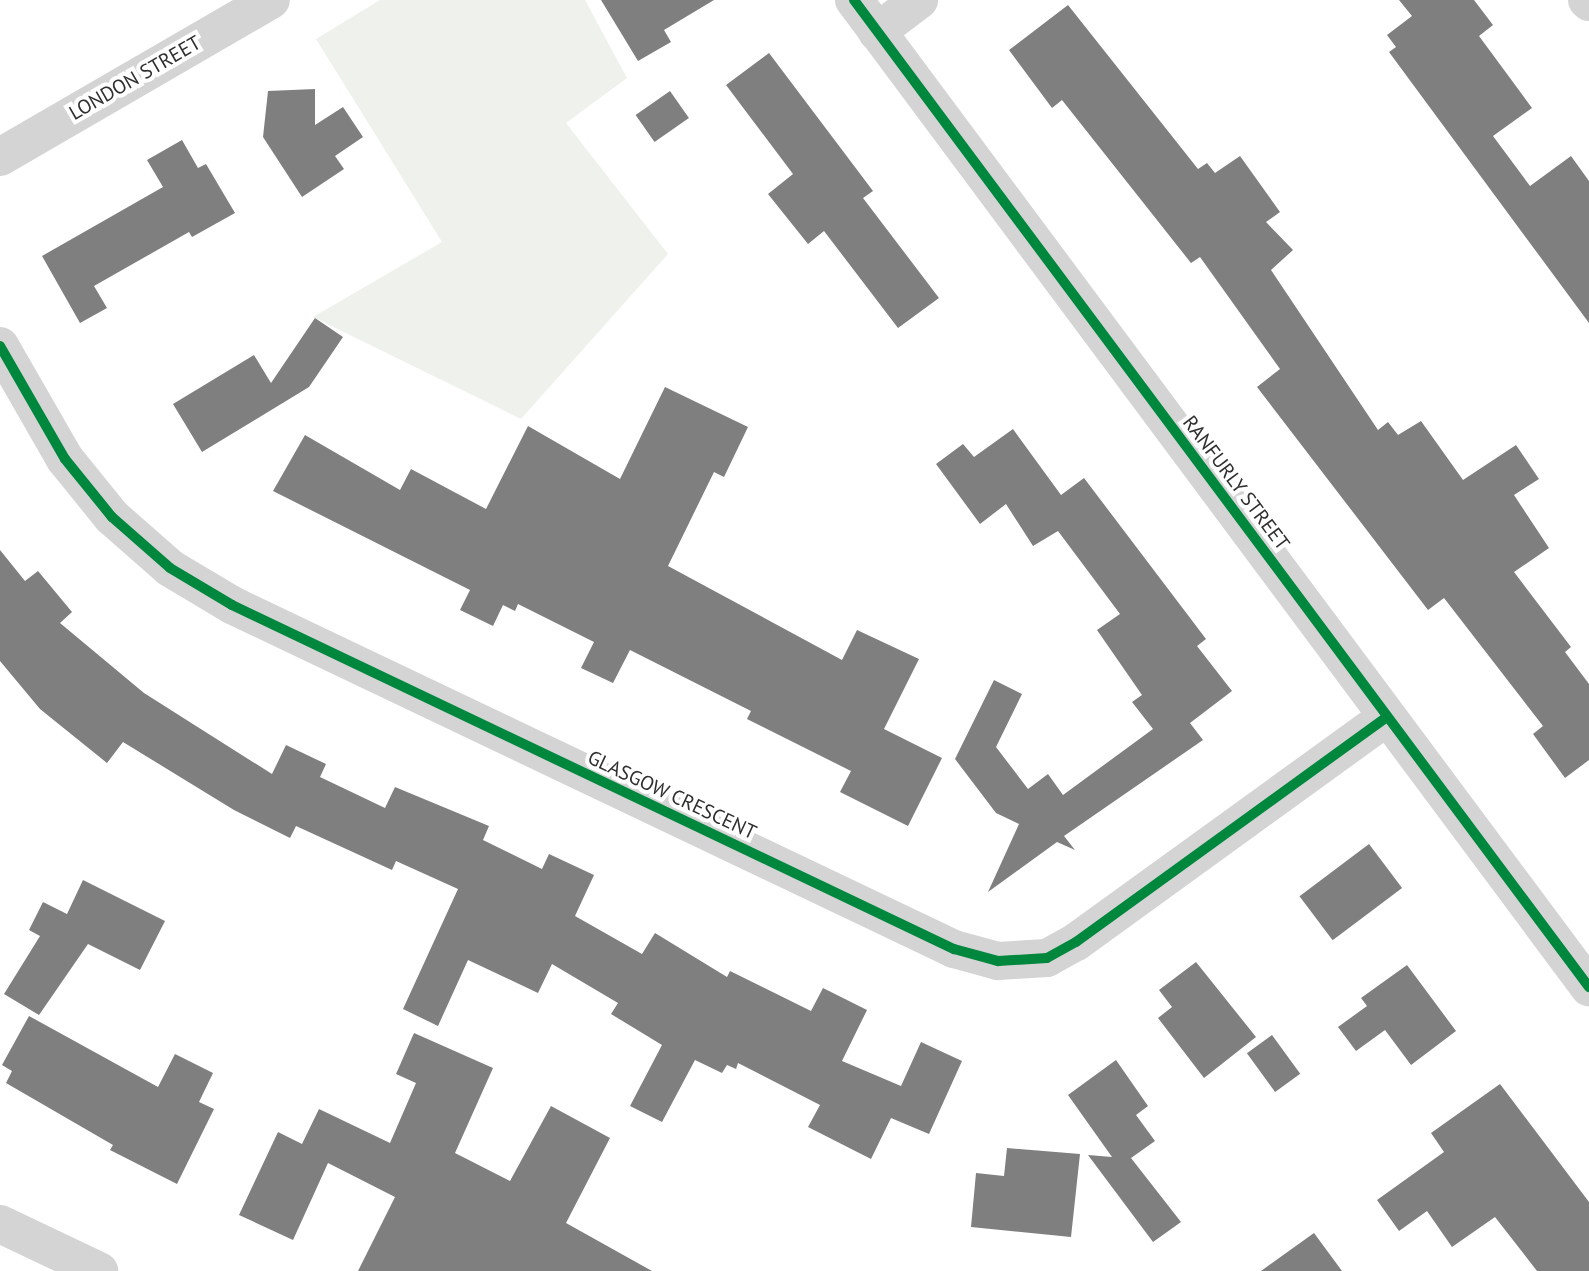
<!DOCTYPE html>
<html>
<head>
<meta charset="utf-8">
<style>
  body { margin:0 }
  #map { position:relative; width:1589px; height:1271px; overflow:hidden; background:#fff; font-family:"PT Sans",sans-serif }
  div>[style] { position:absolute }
  .green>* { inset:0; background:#eff2ec }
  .building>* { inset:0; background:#7f7f7f; transform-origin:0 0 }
  .minor>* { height:38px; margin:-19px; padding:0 19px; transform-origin:19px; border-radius:19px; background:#d4d4d4 }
  .cycleway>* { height:10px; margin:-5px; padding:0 5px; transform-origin:5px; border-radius:5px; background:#00873e }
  span { translate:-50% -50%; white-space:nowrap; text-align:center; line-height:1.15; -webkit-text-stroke:8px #fff; paint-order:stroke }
  .street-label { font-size:20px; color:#2f2f2f }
</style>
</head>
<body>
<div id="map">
  <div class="green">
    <i style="clip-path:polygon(380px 0,585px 0,627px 78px,566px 123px,668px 254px,521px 419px,313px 317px,442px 242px,316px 39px)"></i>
  </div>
  <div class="building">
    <i style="clip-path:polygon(601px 0,714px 0,664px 30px,671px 42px,638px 61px)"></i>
    <i style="clip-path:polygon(1399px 0,1474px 0,1493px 25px,1479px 36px,1532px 108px,1493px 136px,1530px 186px,1571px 156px,1589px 181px,1589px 323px,1389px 52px,1396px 47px,1387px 35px,1412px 16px)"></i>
    <i style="clip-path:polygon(1068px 5px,1198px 169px,1207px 163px,1215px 173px,1240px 156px,1280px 212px,1266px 222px,1293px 250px,1271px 270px,1378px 430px,1388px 422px,1398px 435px,1421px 421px,1463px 480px,1516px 445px,1539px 479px,1514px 495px,1549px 548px,1514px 572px,1571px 647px,1565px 652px,1589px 684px,1589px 760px,1565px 778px,1533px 734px,1543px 726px,1444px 598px,1428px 610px,1257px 387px,1280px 369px,1200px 257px,1191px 263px,1062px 100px,1052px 108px,1009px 50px)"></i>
    <i style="clip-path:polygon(769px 53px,873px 191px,863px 198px,939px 298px,898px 328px,824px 231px,808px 244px,768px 194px,793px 174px,726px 85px)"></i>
    <i style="clip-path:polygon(315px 89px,315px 125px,343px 107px,363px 137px,335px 156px,344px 169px,302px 197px,263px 137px,268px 91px)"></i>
    <i style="left:670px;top:91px;width:33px;height:42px;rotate:55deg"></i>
    <i style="clip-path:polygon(182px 140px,198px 168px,206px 164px,235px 213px,192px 237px,189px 232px,94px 286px,107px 308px,80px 323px,42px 256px,163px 187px,147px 160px)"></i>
    <i style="clip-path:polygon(315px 318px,343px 337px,309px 387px,202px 452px,173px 404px,254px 355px,271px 383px)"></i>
    <i style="clip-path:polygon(665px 387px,748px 427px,724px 477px,714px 472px,668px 566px,842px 660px,857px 630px,919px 659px,884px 729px,942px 758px,908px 826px,840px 792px,851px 771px,747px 719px,751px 711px,630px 650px,613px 683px,581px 668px,594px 642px,518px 604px,515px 611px,503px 605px,493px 626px,460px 610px,470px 590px,273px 491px,305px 435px,400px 490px,411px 469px,486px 509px,528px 426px,620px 479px)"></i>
    <i style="clip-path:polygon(1013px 429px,1061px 495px,1084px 478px,1206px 639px,1197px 646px,1232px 691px,1190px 723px,1203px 740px,1064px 836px,1075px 850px,1057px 842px,988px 892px,1019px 824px,996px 813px,955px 759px,994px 680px,1022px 694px,996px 747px,1028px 789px,1048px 774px,1063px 795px,1153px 729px,1132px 702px,1142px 695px,1097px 630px,1120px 614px,1058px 531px,1033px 546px,1006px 504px,980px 524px,936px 464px,963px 444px,974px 457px)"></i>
    <i style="clip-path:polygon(0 550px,25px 581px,38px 571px,72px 612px,60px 623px,144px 693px,272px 774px,286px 745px,326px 764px,320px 777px,385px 808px,395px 787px,489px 826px,483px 840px,542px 869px,549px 854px,594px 875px,575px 916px,642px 954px,655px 933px,727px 977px,730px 971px,811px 1011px,823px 988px,867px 1010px,842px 1061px,901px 1086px,921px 1042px,962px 1061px,929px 1134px,891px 1118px,871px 1159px,808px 1127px,820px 1105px,738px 1063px,736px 1069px,727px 1065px,722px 1073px,695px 1060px,662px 1122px,630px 1106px,662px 1045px,611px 1014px,618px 1003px,552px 964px,538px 993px,468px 960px,438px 1026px,403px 1009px,458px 889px,396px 861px,392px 870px,296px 826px,290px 838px,234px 810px,123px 742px,107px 763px,40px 709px,0 661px)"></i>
    <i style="left:1369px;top:844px;width:55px;height:87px;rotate:53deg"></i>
    <i style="clip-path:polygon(83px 880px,165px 921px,140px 970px,88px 944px,39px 1015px,4px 994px,40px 936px,29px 930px,43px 902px,67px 914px)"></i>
    <i style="clip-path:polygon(1196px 962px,1256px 1037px,1204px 1078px,1158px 1018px,1172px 1007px,1159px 990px)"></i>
    <i style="clip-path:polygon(1407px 965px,1456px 1031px,1411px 1065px,1385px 1030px,1356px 1051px,1338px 1027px,1367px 1006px,1361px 998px)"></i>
    <i style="clip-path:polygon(29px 1016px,158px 1087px,175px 1054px,213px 1073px,199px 1102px,214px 1109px,177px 1184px,110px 1150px,113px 1145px,6px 1083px,12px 1071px,2px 1065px)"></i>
    <i style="clip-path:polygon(414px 1033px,493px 1068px,455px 1153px,510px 1181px,551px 1106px,610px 1138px,566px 1223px,652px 1271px,358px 1271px,395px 1197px,328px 1163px,293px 1240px,239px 1215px,278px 1132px,302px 1144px,319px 1109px,390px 1143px,416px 1083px,396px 1074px)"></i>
    <i style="left:1272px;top:1035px;width:48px;height:31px;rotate:54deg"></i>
    <i style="clip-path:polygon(1116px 1060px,1148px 1106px,1136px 1115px,1155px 1141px,1131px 1158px,1181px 1222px,1153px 1242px,1088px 1155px,1112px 1157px,1068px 1095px)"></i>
    <i style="clip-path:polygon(1500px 1084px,1589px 1202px,1589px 1271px,1537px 1271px,1495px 1217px,1452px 1247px,1427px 1211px,1399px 1231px,1377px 1200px,1444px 1152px,1431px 1133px)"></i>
    <i style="clip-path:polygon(1007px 1148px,1080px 1154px,1071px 1237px,971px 1227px,976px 1173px,1004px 1176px)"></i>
    <i style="clip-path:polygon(1314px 1233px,1342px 1271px,1261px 1271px)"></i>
  </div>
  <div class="minor">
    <i style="left:854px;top:0;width:1231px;rotate:53.33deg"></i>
    <i style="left:1587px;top:0;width:3px;rotate:45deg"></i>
    <i style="left:877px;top:32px;width:53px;rotate:-37.3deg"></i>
    <i style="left:0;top:157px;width:313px;rotate:-30.1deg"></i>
    <i style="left:0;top:346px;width:130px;rotate:60.1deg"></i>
    <i style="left:65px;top:459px;width:75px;rotate:51deg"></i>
    <i style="left:112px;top:517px;width:77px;rotate:41.3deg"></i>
    <i style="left:170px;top:568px;width:72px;rotate:30.8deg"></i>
    <i style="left:232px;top:605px;width:800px;rotate:25.48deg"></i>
    <i style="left:954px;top:949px;width:46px;rotate:15.3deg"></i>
    <i style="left:998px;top:961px;width:49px;rotate:-3.5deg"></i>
    <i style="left:1047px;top:958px;width:33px;rotate:-29deg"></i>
    <i style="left:1076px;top:942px;width:384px;rotate:-35.9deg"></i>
    <i style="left:0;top:1224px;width:110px;rotate:25.4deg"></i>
  </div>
  <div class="cycleway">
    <i style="left:854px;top:0;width:1231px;rotate:53.33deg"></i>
    <i style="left:0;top:346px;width:130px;rotate:60.1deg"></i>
    <i style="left:65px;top:459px;width:75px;rotate:51deg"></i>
    <i style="left:112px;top:517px;width:77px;rotate:41.3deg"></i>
    <i style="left:170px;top:568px;width:72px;rotate:30.8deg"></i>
    <i style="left:232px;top:605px;width:800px;rotate:25.48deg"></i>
    <i style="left:954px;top:949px;width:46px;rotate:15.3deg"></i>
    <i style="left:998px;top:961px;width:49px;rotate:-3.5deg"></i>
    <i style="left:1047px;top:958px;width:33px;rotate:-29deg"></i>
    <i style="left:1076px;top:942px;width:384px;rotate:-35.9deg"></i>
  </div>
  <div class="street-label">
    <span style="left:135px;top:78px;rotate:-30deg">LONDON STREET</span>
    <span style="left:1236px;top:483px;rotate:53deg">RANFURLY STREET</span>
    <span style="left:672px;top:795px;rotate:25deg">GLASGOW CRESCENT</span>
  </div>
</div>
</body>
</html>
